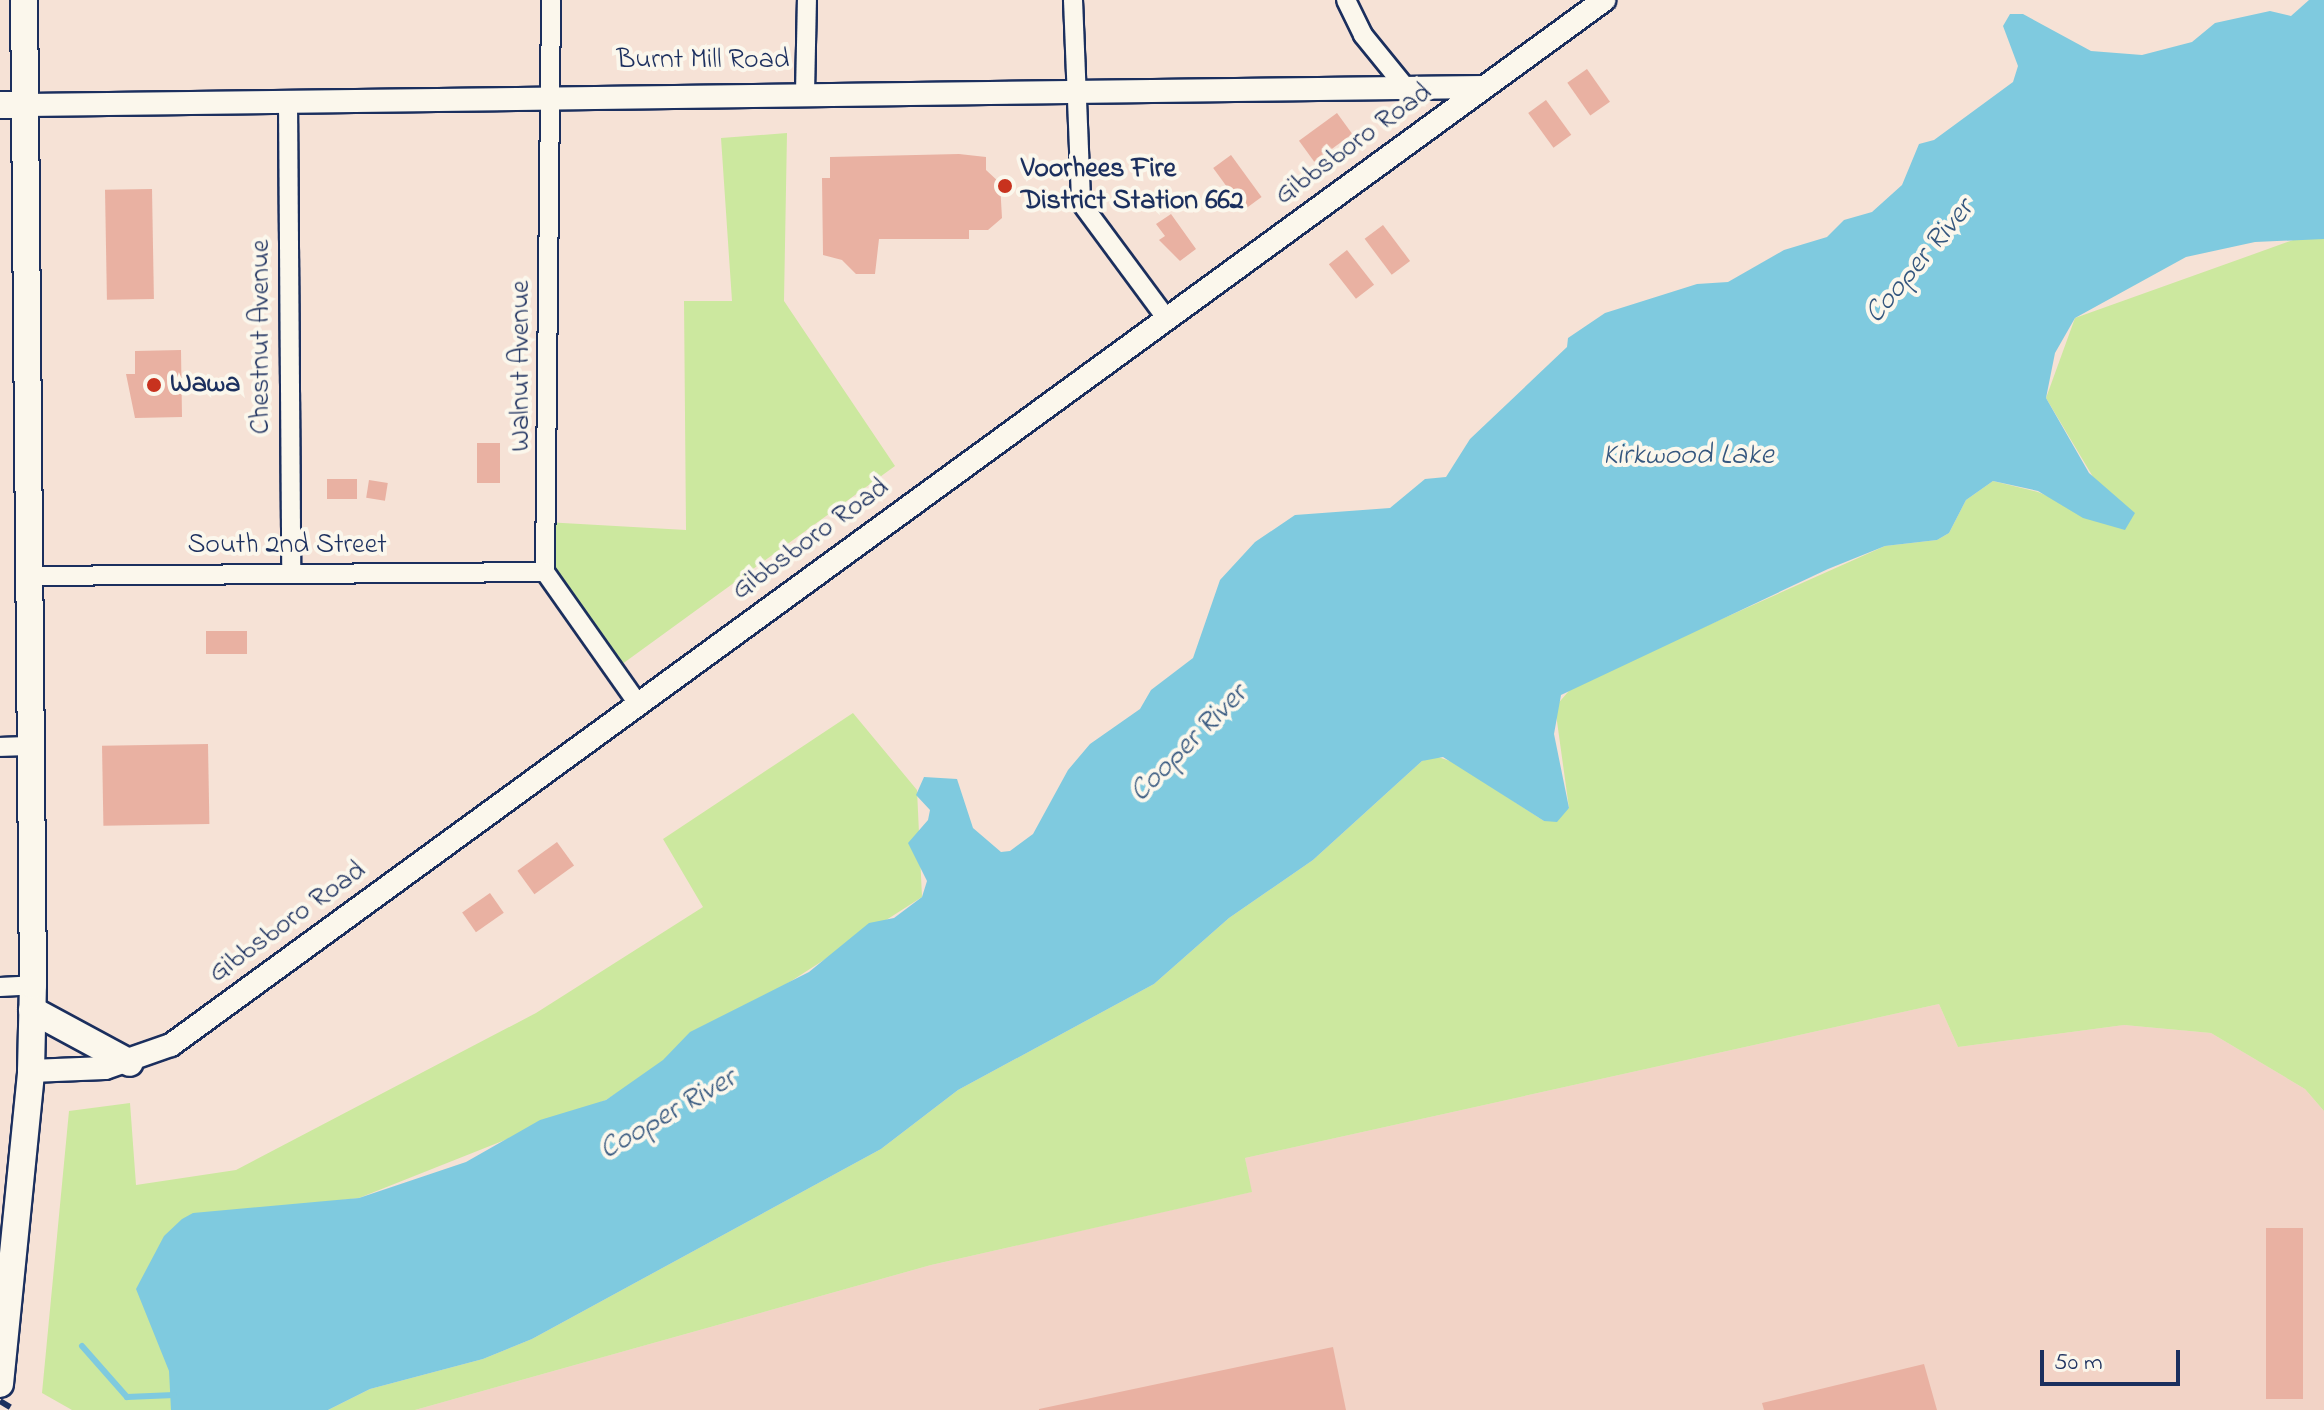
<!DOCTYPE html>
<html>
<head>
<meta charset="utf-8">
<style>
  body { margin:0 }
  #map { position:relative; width:2324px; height:1410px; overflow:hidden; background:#f6e2d6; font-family:"Indie Flower",sans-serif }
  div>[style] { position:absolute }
  .built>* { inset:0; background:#f2d3c6 }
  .green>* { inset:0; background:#cce89f }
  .water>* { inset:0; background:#7fcadf }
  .stream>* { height:6px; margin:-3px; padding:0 3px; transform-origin:3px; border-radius:3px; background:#7fcadf }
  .building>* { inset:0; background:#e9b1a2; transform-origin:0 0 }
  .roads { filter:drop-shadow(2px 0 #1b2f5e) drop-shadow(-2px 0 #1b2f5e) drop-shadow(0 2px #1b2f5e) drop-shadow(0 -2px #1b2f5e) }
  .minor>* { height:18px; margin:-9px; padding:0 9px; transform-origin:9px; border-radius:9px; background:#fbf7ec }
  .tertiary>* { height:22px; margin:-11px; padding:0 11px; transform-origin:11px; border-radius:11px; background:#fbf7ec }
  .secondary>* { height:26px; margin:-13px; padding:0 13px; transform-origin:13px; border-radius:13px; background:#fbf7ec }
  .rail>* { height:6px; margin-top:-3px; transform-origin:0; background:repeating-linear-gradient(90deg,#1b2f5e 0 12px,transparent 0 18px) }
  .dots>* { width:22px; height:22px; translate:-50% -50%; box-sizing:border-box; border:4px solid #fbf7ec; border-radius:50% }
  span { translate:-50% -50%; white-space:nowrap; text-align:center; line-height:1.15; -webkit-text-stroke:8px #fbf7ec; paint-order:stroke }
  .street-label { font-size:28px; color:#1b2f5e }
  .poi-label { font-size:28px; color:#1b2f5e; font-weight:700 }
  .left { translate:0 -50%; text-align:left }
  .water-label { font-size:30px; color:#34567e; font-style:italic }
  .scale { position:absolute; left:2040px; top:1350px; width:140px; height:36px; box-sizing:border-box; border:4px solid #1b2f5e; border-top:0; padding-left:10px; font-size:24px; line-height:28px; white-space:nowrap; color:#1b2f5e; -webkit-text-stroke:6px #fbf7ec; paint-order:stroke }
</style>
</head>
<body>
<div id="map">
  <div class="built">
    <i style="clip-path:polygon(1939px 1004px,1958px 1047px,2124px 1025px,2211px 1033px,2305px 1089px,2324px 1111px,2324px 1410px,415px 1410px,931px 1265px,1251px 1192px,1245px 1158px)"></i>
  </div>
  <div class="green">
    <i style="clip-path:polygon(787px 133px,784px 301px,895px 466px,614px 670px,551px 581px,545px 522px,686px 530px,684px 301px,732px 301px,721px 138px)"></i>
    <i style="clip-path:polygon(2324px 229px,2324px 1111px,2305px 1089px,2211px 1033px,2124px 1025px,1958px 1047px,1939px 1004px,1245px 1158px,1252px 1192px,931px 1265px,415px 1410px,328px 1410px,370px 1389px,483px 1359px,532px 1339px,881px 1149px,958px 1090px,1154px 984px,1229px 918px,1313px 860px,1422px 761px,1435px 756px,1453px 762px,1544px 821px,1569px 808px,1555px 707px,1574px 685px,1885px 546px,1937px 540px,1949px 533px,1966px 500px,1993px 481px,2038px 492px,2124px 529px,2046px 398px,2075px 318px)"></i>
    <i style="clip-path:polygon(853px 713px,917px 790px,922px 897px,606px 1100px,359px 1198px,182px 1219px,172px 1410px,72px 1410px,42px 1393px,69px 1111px,130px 1103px,136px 1185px,236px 1170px,536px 1013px,703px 907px,663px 839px)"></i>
  </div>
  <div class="water">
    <i style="clip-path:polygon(2309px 0,2324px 0,2324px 239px,2255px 242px,2186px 257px,2075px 318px,2055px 353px,2046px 398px,2089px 473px,2135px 513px,2125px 530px,2083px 518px,2038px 491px,1993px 481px,1966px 500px,1949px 533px,1937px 540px,1885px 546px,1828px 569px,1561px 695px,1554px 734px,1569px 808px,1557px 822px,1544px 821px,1443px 757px,1422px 761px,1313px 860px,1229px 918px,1154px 984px,958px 1090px,881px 1149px,532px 1339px,483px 1359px,370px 1389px,328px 1410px,171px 1410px,169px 1371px,136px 1289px,164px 1236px,182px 1219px,193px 1213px,359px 1198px,466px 1162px,540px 1120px,606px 1100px,663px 1060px,690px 1032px,809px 972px,869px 923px,894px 918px,922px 897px,927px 881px,908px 843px,928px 820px,930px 810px,916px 795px,924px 777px,957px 779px,973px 828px,1001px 852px,1010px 851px,1033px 834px,1068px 770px,1090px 744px,1140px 709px,1151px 690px,1193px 658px,1220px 580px,1255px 542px,1295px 515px,1390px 508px,1425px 479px,1446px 477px,1470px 439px,1567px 347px,1568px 338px,1605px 313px,1697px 284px,1728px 282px,1784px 250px,1827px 237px,1844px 220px,1872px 212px,1902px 185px,1919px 144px,1934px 140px,2013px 82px,2018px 66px,2003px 26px,2010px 14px,2023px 14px,2091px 51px,2142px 55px,2192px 42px,2215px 23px,2270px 11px,2291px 16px)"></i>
  </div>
  <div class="stream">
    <i style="left:82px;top:1346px;width:68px;rotate:48.6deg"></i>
    <i style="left:127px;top:1397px;width:47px;rotate:-2.4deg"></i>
  </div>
  <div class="building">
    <i style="left:1587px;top:69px;width:40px;height:24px;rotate:55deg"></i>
    <i style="left:1546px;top:100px;width:43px;height:22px;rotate:54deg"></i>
    <i style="left:1337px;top:113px;width:26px;height:47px;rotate:54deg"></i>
    <i style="clip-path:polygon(959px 154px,986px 157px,986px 170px,1000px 183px,1002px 218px,988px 230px,969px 230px,969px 239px,879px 239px,875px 274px,856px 274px,842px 260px,823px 255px,822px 178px,830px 178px,830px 157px)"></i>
    <i style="left:1231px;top:155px;width:52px;height:22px;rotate:54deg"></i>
    <i style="left:152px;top:189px;width:110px;height:47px;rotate:89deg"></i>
    <i style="clip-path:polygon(1171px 214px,1196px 249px,1180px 261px,1159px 240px,1165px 236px,1156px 224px)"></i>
    <i style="left:1383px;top:225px;width:45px;height:23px;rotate:53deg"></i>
    <i style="left:1347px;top:250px;width:44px;height:23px;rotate:52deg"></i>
    <i style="clip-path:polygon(181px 350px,182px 417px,135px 418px,126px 374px,135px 374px,135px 351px)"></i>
    <i style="left:477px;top:443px;width:23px;height:40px"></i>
    <i style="left:357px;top:479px;width:20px;height:30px;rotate:90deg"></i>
    <i style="left:369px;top:480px;width:19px;height:18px;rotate:9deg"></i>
    <i style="left:206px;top:631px;width:41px;height:23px"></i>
    <i style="left:208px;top:744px;width:80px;height:106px;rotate:89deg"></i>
    <i style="left:557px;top:842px;width:29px;height:49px;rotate:54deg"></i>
    <i style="left:490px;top:893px;width:24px;height:34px;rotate:55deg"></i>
    <i style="left:2266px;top:1228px;width:37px;height:171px"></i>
    <i style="clip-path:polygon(1333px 1347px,1346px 1410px,1039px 1410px,1039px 1409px)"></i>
    <i style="clip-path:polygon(1924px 1364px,1937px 1410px,1764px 1410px,1762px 1403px)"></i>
  </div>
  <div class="roads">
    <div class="minor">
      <i style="left:551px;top:0;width:572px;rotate:90.6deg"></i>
      <i style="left:545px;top:572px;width:161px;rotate:54.8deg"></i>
      <i style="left:1073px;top:0;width:203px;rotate:87.7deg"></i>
      <i style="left:1081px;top:203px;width:143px;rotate:53.5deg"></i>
      <i style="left:1346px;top:0;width:39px;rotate:64deg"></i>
      <i style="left:1363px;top:35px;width:68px;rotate:50.9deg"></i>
      <i style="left:805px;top:93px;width:93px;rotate:-88.8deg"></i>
      <i style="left:288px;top:101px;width:472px;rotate:89.6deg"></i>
      <i style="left:29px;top:576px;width:516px;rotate:-0.44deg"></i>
      <i style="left:0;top:747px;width:26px;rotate:-2deg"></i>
      <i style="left:0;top:987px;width:33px;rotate:-3deg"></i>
    </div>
    <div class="tertiary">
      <i style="left:26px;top:105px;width:1458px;rotate:-0.71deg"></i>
      <i style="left:31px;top:1071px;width:74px;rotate:-2.3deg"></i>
      <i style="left:105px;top:1068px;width:70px;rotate:-19.2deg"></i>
      <i style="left:171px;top:1045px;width:1774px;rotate:-36.1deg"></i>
    </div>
    <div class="secondary">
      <i style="left:0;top:105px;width:26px"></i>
      <i style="left:32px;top:1010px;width:111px;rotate:28.4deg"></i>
      <i style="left:0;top:1384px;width:315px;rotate:-84.3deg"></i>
      <i style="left:31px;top:1071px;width:86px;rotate:-88.7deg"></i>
      <i style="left:33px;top:985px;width:985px;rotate:-90.52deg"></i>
    </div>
  </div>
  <div class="rail">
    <i style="left:0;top:1401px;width:17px;rotate:31deg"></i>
  </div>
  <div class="dots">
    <i style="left:1005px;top:186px;background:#c8321e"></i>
    <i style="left:154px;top:385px;background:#c8321e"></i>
  </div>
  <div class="street-label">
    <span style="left:703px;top:61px">Burnt Mill Road</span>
    <span style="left:1354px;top:145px;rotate:-36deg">Gibbsboro Road</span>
    <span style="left:262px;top:337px;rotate:-90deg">Chestnut Avenue</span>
    <span style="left:522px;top:366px;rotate:-90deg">Walnut Avenue</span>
    <span style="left:811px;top:540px;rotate:-36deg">Gibbsboro Road</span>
    <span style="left:287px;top:546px">South 2nd Street</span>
    <span style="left:288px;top:923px;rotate:-36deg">Gibbsboro Road</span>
  </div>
  <div class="poi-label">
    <span class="left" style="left:1021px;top:186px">Voorhees Fire<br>District Station 662</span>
    <span class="left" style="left:170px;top:385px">Wawa</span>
  </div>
  <div class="water-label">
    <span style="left:1920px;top:262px;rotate:-50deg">Cooper River</span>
    <span style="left:1688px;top:456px">Kirkwood Lake</span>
    <span style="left:1189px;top:744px;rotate:-45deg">Cooper River</span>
    <span style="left:668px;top:1115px;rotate:-30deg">Cooper River</span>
  </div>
  <div class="scale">50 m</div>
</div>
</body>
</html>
